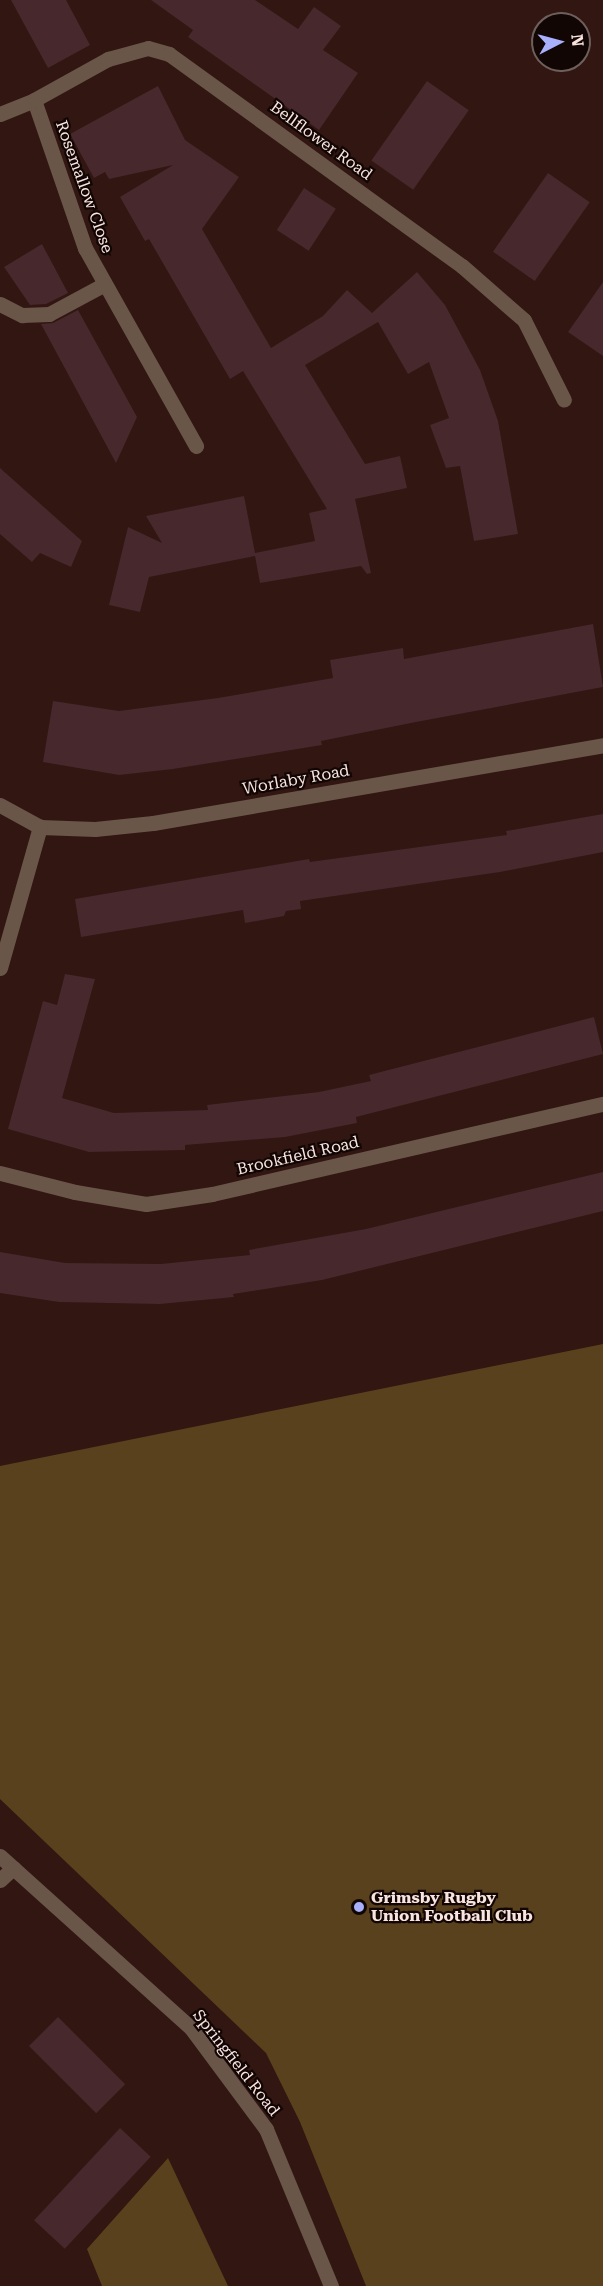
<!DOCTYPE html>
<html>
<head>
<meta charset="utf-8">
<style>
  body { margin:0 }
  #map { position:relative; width:603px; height:2286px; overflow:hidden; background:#311611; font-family:"Roboto Serif",serif }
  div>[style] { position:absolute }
  .green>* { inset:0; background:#59411d }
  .building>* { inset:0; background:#46282d; transform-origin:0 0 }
  .minor>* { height:15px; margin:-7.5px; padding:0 7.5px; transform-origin:7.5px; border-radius:7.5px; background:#6a5549 }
  .dots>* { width:16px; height:16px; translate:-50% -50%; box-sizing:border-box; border:3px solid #110604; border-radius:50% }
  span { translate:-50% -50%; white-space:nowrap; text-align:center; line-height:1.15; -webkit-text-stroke:4.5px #110604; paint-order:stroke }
  .street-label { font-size:16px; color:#f9e4e0 }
  .poi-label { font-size:16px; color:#f9e4e0; font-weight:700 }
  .left { translate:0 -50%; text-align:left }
  .north { position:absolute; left:531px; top:12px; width:60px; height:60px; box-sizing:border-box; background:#110604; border:2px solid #6e5f5c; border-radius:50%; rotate:84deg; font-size:16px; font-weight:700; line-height:24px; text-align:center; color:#f9e4e0 }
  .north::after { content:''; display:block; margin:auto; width:21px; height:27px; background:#a8b0fc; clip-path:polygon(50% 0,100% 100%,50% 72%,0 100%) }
</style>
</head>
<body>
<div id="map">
  <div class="green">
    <i style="clip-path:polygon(603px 1344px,603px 2286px,366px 2286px,300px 2122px,266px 2053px,0 1799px,0 1466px)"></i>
    <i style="clip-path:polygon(168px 2158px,228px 2286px,102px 2286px,87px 2249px)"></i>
  </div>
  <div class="building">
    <i style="clip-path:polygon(11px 0,66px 0,90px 45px,48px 68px)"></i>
    <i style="clip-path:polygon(151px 0,255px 0,298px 29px,314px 7px,341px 26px,323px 50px,358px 73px,319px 130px,188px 37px,193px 30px)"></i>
    <i style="left:427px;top:81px;width:51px;height:97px;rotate:35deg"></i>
    <i style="clip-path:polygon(158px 86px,185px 140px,239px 177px,202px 229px,271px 348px,323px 316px,347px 290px,372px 313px,417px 272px,445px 305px,480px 370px,498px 421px,518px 534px,474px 541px,460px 466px,446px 468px,430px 425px,449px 418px,429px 362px,408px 374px,378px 322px,305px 365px,365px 464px,400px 456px,407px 488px,355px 499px,371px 573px,367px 574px,361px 566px,260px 583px,255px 556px,149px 577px,140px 612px,109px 605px,128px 527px,162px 543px,146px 516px,244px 496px,255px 553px,315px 541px,309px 513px,327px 509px,243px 371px,230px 379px,149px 239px,145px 241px,120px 197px,173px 165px,109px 179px,105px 172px,94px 178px,70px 134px)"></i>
    <i style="left:548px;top:173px;width:51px;height:96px;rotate:35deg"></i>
    <i style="left:304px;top:188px;width:38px;height:50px;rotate:33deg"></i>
    <i style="clip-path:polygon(42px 244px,68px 293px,46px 304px,30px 305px,4px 267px)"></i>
    <i style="clip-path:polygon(603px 282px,603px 356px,568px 332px)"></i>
    <i style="clip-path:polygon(78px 310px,137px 417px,116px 463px,41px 324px,53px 323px)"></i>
    <i style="clip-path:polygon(0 468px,82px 541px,71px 567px,40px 553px,32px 562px,0 534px)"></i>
    <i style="clip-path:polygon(593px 624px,603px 687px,416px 722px,321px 741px,322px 745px,173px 769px,119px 775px,43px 762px,53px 701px,119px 711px,218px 698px,333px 678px,330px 660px,403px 648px,404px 659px)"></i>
    <i style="clip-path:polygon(603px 814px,603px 852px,500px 872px,300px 901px,301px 909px,286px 911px,284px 916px,245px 923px,243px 910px,81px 937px,75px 899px,309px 859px,310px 862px,507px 835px,506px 831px)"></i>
    <i style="clip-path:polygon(65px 974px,95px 979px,62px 1098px,114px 1113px,208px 1110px,207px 1105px,319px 1092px,371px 1081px,369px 1075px,594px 1017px,603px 1054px,356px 1117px,357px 1123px,285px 1137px,185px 1145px,185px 1150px,89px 1152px,8px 1129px,43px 1001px,57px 1005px)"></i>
    <i style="clip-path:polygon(603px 1172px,603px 1211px,322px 1280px,233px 1294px,234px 1297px,160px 1304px,59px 1302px,0 1293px,0 1252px,65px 1263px,161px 1264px,250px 1255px,249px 1250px,366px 1229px)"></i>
    <i style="left:58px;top:2017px;width:95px;height:41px;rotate:45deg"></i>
    <i style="left:120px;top:2128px;width:42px;height:126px;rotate:43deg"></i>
  </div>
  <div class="minor">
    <i style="left:34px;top:100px;width:157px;rotate:71deg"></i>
    <i style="left:85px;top:248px;width:227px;rotate:60.7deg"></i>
    <i style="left:0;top:114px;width:37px;rotate:-22deg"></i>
    <i style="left:34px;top:100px;width:85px;rotate:-29deg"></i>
    <i style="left:108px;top:59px;width:41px;rotate:-15.4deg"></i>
    <i style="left:148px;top:48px;width:22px;rotate:16deg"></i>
    <i style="left:169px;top:54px;width:362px;rotate:35.9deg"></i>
    <i style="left:462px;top:266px;width:82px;rotate:41.1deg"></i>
    <i style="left:524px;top:320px;width:89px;rotate:63.4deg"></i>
    <i style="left:0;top:304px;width:25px;rotate:27deg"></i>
    <i style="left:22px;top:315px;width:27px;rotate:-2deg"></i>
    <i style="left:49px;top:314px;width:61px;rotate:-28.2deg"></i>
    <i style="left:0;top:805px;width:46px;rotate:28.8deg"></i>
    <i style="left:40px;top:827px;width:55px;rotate:2.1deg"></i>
    <i style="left:95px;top:829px;width:58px;rotate:-5.9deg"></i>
    <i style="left:153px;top:823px;width:457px;rotate:-9.8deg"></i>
    <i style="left:0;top:968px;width:147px;rotate:-74.2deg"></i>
    <i style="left:0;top:1173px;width:77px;rotate:14.2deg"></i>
    <i style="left:75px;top:1192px;width:72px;rotate:9.6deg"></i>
    <i style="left:146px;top:1204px;width:67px;rotate:-8.6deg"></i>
    <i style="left:212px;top:1194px;width:401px;rotate:-13deg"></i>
    <i style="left:0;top:1856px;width:257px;rotate:42deg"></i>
    <i style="left:191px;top:2028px;width:126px;rotate:53.4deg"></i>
    <i style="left:266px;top:2129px;width:170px;rotate:67.5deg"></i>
    <i style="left:0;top:1880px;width:18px;rotate:-43deg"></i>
  </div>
  <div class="dots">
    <i style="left:359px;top:1907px;background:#a8b0fc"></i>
  </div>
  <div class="street-label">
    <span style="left:321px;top:141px;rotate:36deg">Bellflower Road</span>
    <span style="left:84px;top:187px;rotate:70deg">Rosemallow Close</span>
    <span style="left:296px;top:780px;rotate:-10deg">Worlaby Road</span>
    <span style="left:298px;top:1156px;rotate:-13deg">Brookfield Road</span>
    <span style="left:236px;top:2063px;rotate:52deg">Springfield Road</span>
  </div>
  <div class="poi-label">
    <span class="left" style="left:371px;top:1907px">Grimsby Rugby<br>Union Football Club</span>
  </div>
  <div class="north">N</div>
</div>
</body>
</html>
